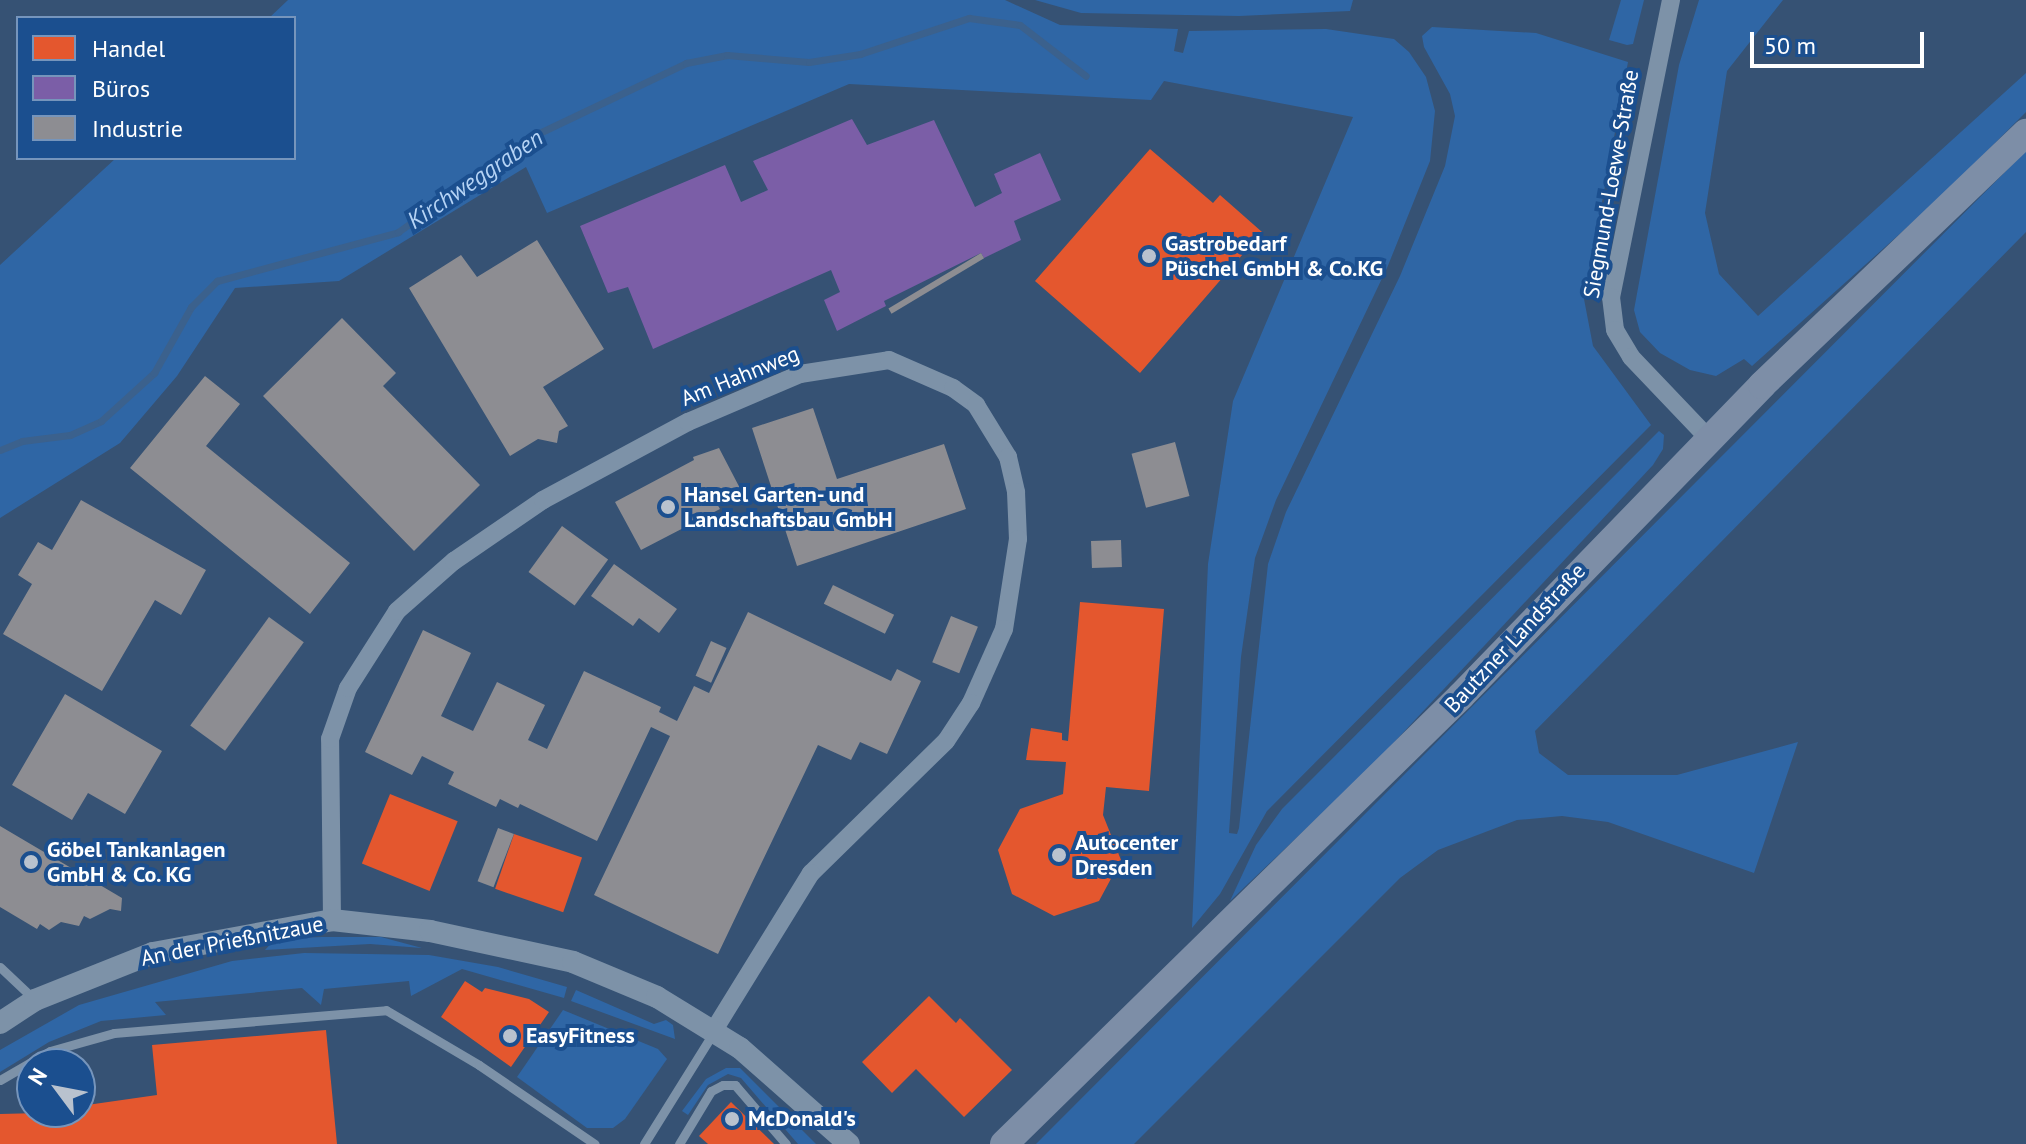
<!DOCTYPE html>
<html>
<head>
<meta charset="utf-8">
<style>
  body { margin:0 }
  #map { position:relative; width:2026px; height:1144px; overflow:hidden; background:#365274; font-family:"PT Sans",sans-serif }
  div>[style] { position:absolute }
  .green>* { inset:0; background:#2f66a5 }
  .shops>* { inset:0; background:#e4572e; transform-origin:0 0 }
  .offices>* { inset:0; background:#7b5ea7 }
  .industry>* { inset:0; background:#8d8d92; transform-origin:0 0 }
  .stream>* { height:7px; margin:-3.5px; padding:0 3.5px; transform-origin:3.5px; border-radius:3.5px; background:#3b618d }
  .service>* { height:9px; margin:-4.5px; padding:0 4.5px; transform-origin:4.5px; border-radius:4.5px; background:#7d92a8 }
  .minor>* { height:18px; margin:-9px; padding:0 9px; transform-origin:9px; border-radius:9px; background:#7d92a8 }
  .tertiary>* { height:22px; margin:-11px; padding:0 11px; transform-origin:11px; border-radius:11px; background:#7d92a8 }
  .primary>* { height:28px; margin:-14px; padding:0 14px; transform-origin:14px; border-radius:14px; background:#7d8ea7 }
  .dots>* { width:22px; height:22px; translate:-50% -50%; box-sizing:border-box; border:4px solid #1b4f8f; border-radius:50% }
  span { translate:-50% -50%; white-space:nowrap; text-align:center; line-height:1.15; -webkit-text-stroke:8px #1b4f8f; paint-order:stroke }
  .street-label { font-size:22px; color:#fff }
  .poi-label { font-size:22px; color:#fff; font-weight:700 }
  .left { translate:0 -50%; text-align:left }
  .water-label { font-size:24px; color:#b5d3f5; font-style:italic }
  .legend { position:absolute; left:16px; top:16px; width:280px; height:144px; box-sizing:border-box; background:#1b4f8f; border:2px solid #7695bc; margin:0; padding:10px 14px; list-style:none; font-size:24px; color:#fff }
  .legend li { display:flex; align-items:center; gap:16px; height:40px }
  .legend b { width:40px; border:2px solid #7695bc }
  .north { position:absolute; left:16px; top:1048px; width:80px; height:80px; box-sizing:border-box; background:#1b4f8f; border:2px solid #7695bc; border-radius:50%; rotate:302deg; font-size:22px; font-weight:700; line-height:32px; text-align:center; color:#fff }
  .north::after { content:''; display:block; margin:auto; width:28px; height:36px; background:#b9c2ce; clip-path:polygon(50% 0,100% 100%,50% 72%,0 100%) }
  .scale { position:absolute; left:1750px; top:32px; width:174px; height:36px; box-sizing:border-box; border:4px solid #fff; border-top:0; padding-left:10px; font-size:24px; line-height:28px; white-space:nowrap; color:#fff; -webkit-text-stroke:6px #1b4f8f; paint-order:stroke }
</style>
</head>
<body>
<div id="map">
  <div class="green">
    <i style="clip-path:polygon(288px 0,1005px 0,1060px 25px,1178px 29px,1174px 51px,1183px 53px,1189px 31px,1326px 29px,1394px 39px,1409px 52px,1426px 77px,1435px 111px,1430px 161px,1387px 268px,1276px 500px,1255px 558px,1241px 657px,1229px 833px,1237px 834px,1239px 828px,1268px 564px,1286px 512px,1400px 276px,1445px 166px,1455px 116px,1450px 94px,1424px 47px,1422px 36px,1432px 27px,1536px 33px,1628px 62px,1584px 299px,1593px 346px,1651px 425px,1267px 811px,1220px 894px,1192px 928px,1208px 564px,1233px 401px,1353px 117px,1164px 81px,1151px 100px,849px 84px,547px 213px,526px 167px,339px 281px,235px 288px,177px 376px,120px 443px,0 518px,0 265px,116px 158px,294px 158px,294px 18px,269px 18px)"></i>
    <i style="clip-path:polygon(1035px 0,1353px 0,1350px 11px,1239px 16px,1081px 13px)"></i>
    <i style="clip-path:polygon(1621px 0,1644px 0,1633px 44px,1627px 45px,1609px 40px)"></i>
    <i style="clip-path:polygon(1699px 0,1783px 0,1727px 71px,1705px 213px,1719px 274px,1758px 316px,2026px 73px,2026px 112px,1941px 197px,1752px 366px,1744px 359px,1716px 376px,1690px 370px,1660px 353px,1640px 332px,1634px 310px,1679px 65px)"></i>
    <i style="clip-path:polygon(2026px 151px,2026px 232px,1535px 731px,1539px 753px,1568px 775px,1677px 775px,1798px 742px,1754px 873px,1608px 822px,1562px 816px,1517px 820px,1438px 850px,1400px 878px,1134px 1144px,1036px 1144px)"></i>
    <i style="clip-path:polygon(1659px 431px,1664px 435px,1663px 449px,1653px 465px,1372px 766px,1230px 901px,1256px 845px,1282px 809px)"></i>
    <i style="clip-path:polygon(322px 937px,381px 937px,422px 948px,370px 944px,265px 950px,275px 939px)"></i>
    <i style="clip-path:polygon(304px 953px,429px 955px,498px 967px,567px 987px,564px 998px,462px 969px,411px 996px,409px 981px,324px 989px,321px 1005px,302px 988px,155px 1002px,166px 1015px,101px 1021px,49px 1042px,0 1072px,0 1050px,79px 1005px,232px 961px)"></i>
    <i style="clip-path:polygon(576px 990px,654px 1024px,666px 1020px,673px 1025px,675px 1039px,571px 1001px)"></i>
    <i style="clip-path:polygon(563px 1010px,658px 1049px,667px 1059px,625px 1119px,613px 1128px,587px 1128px,517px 1077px)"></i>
    <i style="clip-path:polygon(726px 1068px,740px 1068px,816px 1144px,798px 1144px,741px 1078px,728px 1074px,708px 1085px,688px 1115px,682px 1111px,706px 1079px)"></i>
  </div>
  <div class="shops">
    <i style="clip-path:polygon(1150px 149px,1213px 203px,1220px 195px,1262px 232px,1140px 373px,1035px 281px)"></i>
    <i style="clip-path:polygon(1080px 602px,1164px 609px,1149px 791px,1106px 787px,1103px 815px,1121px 860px,1099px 901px,1054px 916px,1012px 894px,998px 850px,1020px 809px,1063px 794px,1066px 762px,1026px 760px,1031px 728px,1062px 733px,1062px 740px,1068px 741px)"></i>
    <i style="left:390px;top:794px;width:73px;height:75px;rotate:22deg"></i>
    <i style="left:514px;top:834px;width:72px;height:58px;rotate:19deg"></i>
    <i style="clip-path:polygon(465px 981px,482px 992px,485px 988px,529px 999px,549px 1012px,511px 1067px,441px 1017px)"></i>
    <i style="clip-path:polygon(929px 996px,956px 1023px,960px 1018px,1012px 1070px,964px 1117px,916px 1069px,892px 1093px,862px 1062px)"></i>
    <i style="clip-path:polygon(326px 1030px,337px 1144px,0 1144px,0 1114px,80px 1112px,80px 1106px,157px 1095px,152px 1045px)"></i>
    <i style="clip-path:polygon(731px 1102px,774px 1144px,708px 1144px,699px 1136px)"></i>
  </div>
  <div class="offices">
    <i style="clip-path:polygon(852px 119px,867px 145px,934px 120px,975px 207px,1002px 193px,994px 174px,1040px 153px,1061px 200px,1014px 221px,1021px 240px,984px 258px,981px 253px,884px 301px,886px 306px,837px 331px,824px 300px,840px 292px,831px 270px,653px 349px,628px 287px,608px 293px,580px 226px,725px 165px,741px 202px,768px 190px,753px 161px)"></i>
  </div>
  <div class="industry">
    <i style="clip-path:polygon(537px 240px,604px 349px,543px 387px,568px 426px,559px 431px,557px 443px,538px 439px,510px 456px,409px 288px,461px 255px,477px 277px)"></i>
    <i style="left:981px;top:253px;width:6px;height:108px;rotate:59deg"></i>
    <i style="clip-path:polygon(342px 318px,396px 373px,383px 386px,480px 485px,414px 551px,263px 396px)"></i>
    <i style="clip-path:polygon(205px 376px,240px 404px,206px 446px,350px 563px,310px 614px,130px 468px)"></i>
    <i style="clip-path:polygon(813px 408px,837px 479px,944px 444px,966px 509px,797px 566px,752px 428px)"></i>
    <i style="left:1175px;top:442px;width:56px;height:45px;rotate:75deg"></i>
    <i style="clip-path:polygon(719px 448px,744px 496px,717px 504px,720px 509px,641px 550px,615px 502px,694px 460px,693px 457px)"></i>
    <i style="clip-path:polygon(81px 500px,206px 570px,181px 615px,155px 600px,102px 691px,3px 634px,32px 584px,18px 575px,38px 542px,52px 550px)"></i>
    <i style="left:562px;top:526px;width:57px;height:57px;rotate:36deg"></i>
    <i style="left:1121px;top:540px;width:27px;height:30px;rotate:88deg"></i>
    <i style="clip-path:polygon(614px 564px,677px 609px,659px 633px,639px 618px,633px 626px,591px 596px)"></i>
    <i style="left:833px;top:585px;width:68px;height:21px;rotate:26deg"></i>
    <i style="clip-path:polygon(748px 612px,891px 681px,897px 669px,921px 681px,887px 754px,860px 742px,851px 760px,818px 745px,718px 954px,594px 895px,670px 736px,651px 727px,597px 841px,520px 804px,518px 808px,500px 799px,496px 807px,448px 784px,454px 772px,422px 756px,412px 775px,365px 752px,423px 630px,471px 653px,441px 716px,473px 731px,497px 682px,545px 705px,528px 740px,547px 749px,584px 671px,661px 707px,659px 712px,677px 721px,694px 686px,709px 693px)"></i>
    <i style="left:951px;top:616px;width:29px;height:50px;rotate:22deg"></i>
    <i style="left:269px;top:617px;width:43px;height:134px;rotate:36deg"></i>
    <i style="left:711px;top:641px;width:17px;height:38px;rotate:24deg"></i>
    <i style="clip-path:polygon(65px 694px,162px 751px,125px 814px,88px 793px,72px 820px,12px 785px)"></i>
    <i style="clip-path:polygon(0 826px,122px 898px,121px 911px,110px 909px,90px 919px,84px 916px,79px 926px,61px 922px,49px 930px,40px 924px,37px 929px,0 907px)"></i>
    <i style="left:498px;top:828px;width:17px;height:57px;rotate:21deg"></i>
  </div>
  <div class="stream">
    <i style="left:0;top:450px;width:24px;rotate:-22deg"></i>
    <i style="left:22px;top:441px;width:48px;rotate:-7.1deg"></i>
    <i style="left:70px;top:435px;width:34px;rotate:-24deg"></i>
    <i style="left:101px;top:421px;width:72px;rotate:-42.2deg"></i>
    <i style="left:154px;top:373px;width:76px;rotate:-60.7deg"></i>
    <i style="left:191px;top:307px;width:37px;rotate:-45deg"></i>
    <i style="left:217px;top:281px;width:188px;rotate:-15.1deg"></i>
    <i style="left:398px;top:232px;width:166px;rotate:-35.4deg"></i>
    <i style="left:533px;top:136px;width:170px;rotate:-25.5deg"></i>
    <i style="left:686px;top:63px;width:42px;rotate:-11deg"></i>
    <i style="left:727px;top:55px;width:82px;rotate:4.9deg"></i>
    <i style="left:809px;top:62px;width:52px;rotate:-8.9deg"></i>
    <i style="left:860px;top:54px;width:115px;rotate:-18.3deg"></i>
    <i style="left:969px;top:18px;width:51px;rotate:7.8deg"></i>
    <i style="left:1020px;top:25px;width:83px;rotate:37.7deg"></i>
  </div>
  <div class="service">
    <i style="left:0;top:967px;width:48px;rotate:43.3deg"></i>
    <i style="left:0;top:1080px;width:58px;rotate:-30.1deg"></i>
    <i style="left:50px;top:1051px;width:66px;rotate:-15.7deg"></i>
    <i style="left:114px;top:1033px;width:273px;rotate:-4.8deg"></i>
    <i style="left:386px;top:1010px;width:108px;rotate:30.6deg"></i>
    <i style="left:479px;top:1065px;width:140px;rotate:34.3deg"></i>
    <i style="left:644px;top:1144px;width:131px;rotate:-58.1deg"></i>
    <i style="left:679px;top:1144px;width:62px;rotate:-58.9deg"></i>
    <i style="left:711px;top:1091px;width:13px;rotate:-27deg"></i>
    <i style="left:723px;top:1085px;width:12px"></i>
    <i style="left:735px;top:1085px;width:78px;rotate:49.2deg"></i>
  </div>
  <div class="minor">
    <i style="left:1671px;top:0;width:303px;rotate:101.4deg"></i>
    <i style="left:1611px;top:297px;width:33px;rotate:83deg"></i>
    <i style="left:1615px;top:330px;width:31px;rotate:59deg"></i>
    <i style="left:1631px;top:357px;width:113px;rotate:46.4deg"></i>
    <i style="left:332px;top:920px;width:181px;rotate:-90.6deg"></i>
    <i style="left:330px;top:739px;width:54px;rotate:-70.6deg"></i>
    <i style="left:348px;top:688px;width:91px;rotate:-57.5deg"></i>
    <i style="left:397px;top:611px;width:76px;rotate:-41.3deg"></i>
    <i style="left:454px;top:561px;width:108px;rotate:-34.4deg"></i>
    <i style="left:543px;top:500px;width:165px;rotate:-28.3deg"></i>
    <i style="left:688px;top:422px;width:122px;rotate:-23.2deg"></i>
    <i style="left:800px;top:374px;width:90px;rotate:-8.9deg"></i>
    <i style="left:889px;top:360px;width:70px;rotate:23.6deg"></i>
    <i style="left:953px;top:388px;width:29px;rotate:36deg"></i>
    <i style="left:976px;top:405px;width:61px;rotate:58.4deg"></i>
    <i style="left:1008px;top:457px;width:36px;rotate:77deg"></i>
    <i style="left:1016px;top:492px;width:47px;rotate:87.6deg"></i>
    <i style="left:1018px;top:539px;width:91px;rotate:98.8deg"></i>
    <i style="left:1004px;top:629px;width:81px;rotate:114deg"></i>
    <i style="left:971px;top:703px;width:45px;rotate:123.3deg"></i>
    <i style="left:946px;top:741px;width:189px;rotate:135.6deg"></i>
    <i style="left:811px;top:873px;width:185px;rotate:121.7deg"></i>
  </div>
  <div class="tertiary">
    <i style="left:0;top:1023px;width:42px;rotate:-33.3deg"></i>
    <i style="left:35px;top:1000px;width:127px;rotate:-21.7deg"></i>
    <i style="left:153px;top:953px;width:182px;rotate:-10.4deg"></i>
    <i style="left:332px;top:920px;width:99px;rotate:6.4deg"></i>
    <i style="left:430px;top:931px;width:146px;rotate:12.2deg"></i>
    <i style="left:573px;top:962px;width:91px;rotate:22.6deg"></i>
    <i style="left:657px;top:997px;width:97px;rotate:31.6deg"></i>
    <i style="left:740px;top:1048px;width:145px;rotate:41.4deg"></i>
  </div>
  <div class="primary">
    <i style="left:1004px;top:1144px;width:640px;rotate:-44.43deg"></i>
    <i style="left:1461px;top:696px;width:433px;rotate:-45.9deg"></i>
    <i style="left:1762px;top:385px;width:365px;rotate:-43.7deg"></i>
  </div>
  <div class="dots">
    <i style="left:1149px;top:256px;background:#b9c2ce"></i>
    <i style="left:668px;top:507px;background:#b9c2ce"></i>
    <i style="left:1059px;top:855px;background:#b9c2ce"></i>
    <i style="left:31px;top:862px;background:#b9c2ce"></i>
    <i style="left:510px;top:1036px;background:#b9c2ce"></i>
    <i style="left:732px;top:1119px;background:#b9c2ce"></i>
  </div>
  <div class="street-label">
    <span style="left:1611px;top:184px;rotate:-80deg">Siegmund-Loewe-Straße</span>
    <span style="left:740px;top:376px;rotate:-22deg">Am Hahnweg</span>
    <span style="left:1515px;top:638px;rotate:-47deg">Bautzner Landstraße</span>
    <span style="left:232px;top:941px;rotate:-11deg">An der Prießnitzaue</span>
  </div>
  <div class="poi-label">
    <span class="left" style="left:1165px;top:256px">Gastrobedarf<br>Püschel GmbH &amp; Co.KG</span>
    <span class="left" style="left:684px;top:507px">Hansel Garten- und<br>Landschaftsbau GmbH</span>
    <span class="left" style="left:1075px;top:855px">Autocenter<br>Dresden</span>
    <span class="left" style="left:47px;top:862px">Göbel Tankanlagen<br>GmbH &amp; Co. KG</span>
    <span class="left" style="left:526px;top:1036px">EasyFitness</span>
    <span class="left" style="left:748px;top:1119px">McDonald's</span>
  </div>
  <div class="water-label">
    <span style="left:475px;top:179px;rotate:-34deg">Kirchweggraben</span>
  </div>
  <ul class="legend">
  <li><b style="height:22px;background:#e4572e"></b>Handel</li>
  <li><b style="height:22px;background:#7b5ea7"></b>Büros</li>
  <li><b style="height:22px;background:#8d8d92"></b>Industrie</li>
  </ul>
  <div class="north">N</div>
  <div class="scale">50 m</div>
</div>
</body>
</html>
